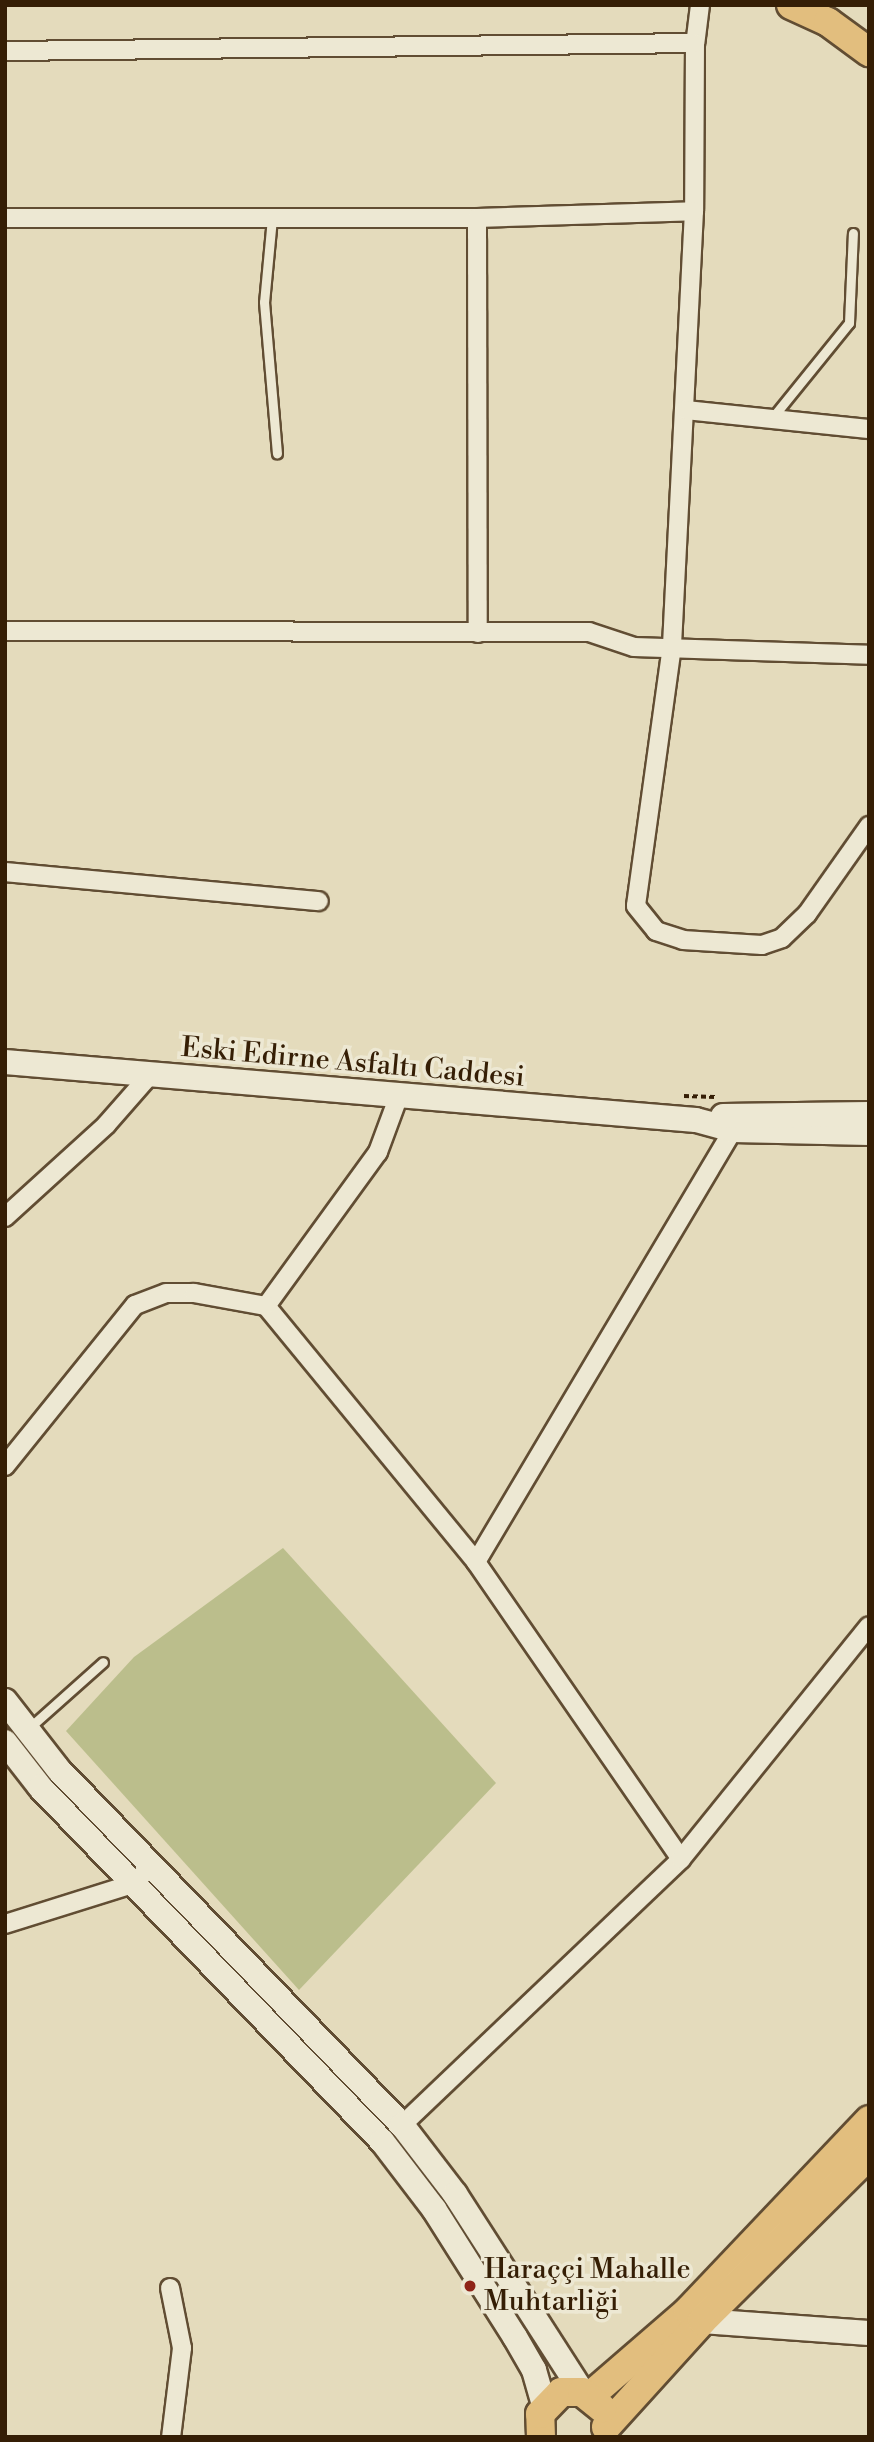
<!DOCTYPE html>
<html>
<head>
<meta charset="utf-8">
<style>
  body { margin:0 }
  #map { position:relative; width:874px; height:2442px; overflow:hidden; background:#e4dbbc; font-family:"Libre Bodoni",serif }
  div>[style] { position:absolute }
  .green>* { inset:0; background:#bbbe8c }
  .path>* { height:3.5px; margin-top:-1.75px; transform-origin:0; background:repeating-linear-gradient(90deg,#351e05 0 5px,transparent 0 8.5px) }
  .roads { filter:drop-shadow(2px 0 #614d33) drop-shadow(-2px 0 #614d33) drop-shadow(0 2px #614d33) drop-shadow(0 -2px #614d33) }
  .lane>* { height:9px; margin:-4.5px; padding:0 4.5px; transform-origin:4.5px; border-radius:4.5px; background:#ede8d3 }
  .street>* { height:18px; margin:-9px; padding:0 9px; transform-origin:9px; border-radius:9px; background:#ede8d3 }
  .secondary>* { height:24px; margin:-12px; padding:0 12px; transform-origin:12px; border-radius:12px; background:#ede8d3 }
  .primary>* { height:28px; margin:-14px; padding:0 14px; transform-origin:14px; border-radius:14px; background:#e2be7e }
  .dots>* { width:19px; height:19px; translate:-50% -50%; box-sizing:border-box; border:4px solid #ede8d3; border-radius:50% }
  span { translate:-50% -50%; white-space:nowrap; text-align:center; line-height:1.15; -webkit-text-stroke:7px #ede8d3; paint-order:stroke }
  .street-label { font-size:28px; color:#351e05 }
  .poi-label { font-size:28px; color:#351e05 }
  .left { translate:0 -50%; text-align:left }
  .frame { position:absolute; inset:0; border:7px solid #351e05; pointer-events:none }
</style>
</head>
<body>
<div id="map">
  <div class="green">
    <i style="clip-path:polygon(283px 1548px,496px 1783px,299px 1990px,66px 1731px,134px 1657px)"></i>
  </div>
  <div class="path">
    <i style="left:684px;top:1096px;width:31px;rotate:2deg"></i>
  </div>
  <div class="roads">
    <div class="lane">
      <i style="left:272px;top:218px;width:84px;rotate:95.4deg"></i>
      <i style="left:264px;top:302px;width:152px;rotate:85.1deg"></i>
      <i style="left:772px;top:418px;width:122px;rotate:-51deg"></i>
      <i style="left:849px;top:323px;width:90px;rotate:-87.5deg"></i>
      <i style="left:29px;top:1728px;width:99px;rotate:-41.7deg"></i>
    </div>
    <div class="street">
      <i style="left:700px;top:5px;width:38px;rotate:97deg"></i>
      <i style="left:695px;top:43px;width:168px;rotate:90.3deg"></i>
      <i style="left:694px;top:211px;width:436px;rotate:92.9deg"></i>
      <i style="left:672px;top:646px;width:262px;rotate:97.9deg"></i>
      <i style="left:636px;top:906px;width:32px;rotate:51deg"></i>
      <i style="left:656px;top:931px;width:28px;rotate:18deg"></i>
      <i style="left:683px;top:940px;width:79px;rotate:3.6deg"></i>
      <i style="left:762px;top:945px;width:21px;rotate:-19deg"></i>
      <i style="left:782px;top:938px;width:35px;rotate:-44deg"></i>
      <i style="left:807px;top:914px;width:108px;rotate:-54.8deg"></i>
      <i style="left:5px;top:51px;width:690px;rotate:-0.66deg"></i>
      <i style="left:5px;top:218px;width:472px"></i>
      <i style="left:477px;top:218px;width:217px;rotate:-1.8deg"></i>
      <i style="left:477px;top:218px;width:415px;rotate:89.9deg"></i>
      <i style="left:685px;top:410px;width:185px;rotate:5.9deg"></i>
      <i style="left:5px;top:631px;width:584px;rotate:0.1deg"></i>
      <i style="left:589px;top:632px;width:47px;rotate:18.4deg"></i>
      <i style="left:634px;top:647px;width:235px;rotate:1.9deg"></i>
      <i style="left:5px;top:872px;width:315px;rotate:5.3deg"></i>
      <i style="left:398px;top:1098px;width:58px;rotate:110.3deg"></i>
      <i style="left:378px;top:1152px;width:190px;rotate:126deg"></i>
      <i style="left:266px;top:1306px;width:331px;rotate:50.6deg"></i>
      <i style="left:476px;top:1562px;width:361px;rotate:55.4deg"></i>
      <i style="left:5px;top:1217px;width:137px;rotate:-42.3deg"></i>
      <i style="left:106px;top:1125px;width:65px;rotate:-48.7deg"></i>
      <i style="left:5px;top:1466px;width:207px;rotate:-51.1deg"></i>
      <i style="left:135px;top:1305px;width:33px;rotate:-21deg"></i>
      <i style="left:166px;top:1293px;width:28px"></i>
      <i style="left:194px;top:1293px;width:73px;rotate:10.2deg"></i>
      <i style="left:476px;top:1562px;width:503px;rotate:-59.25deg"></i>
      <i style="left:5px;top:1924px;width:134px;rotate:-17.4deg"></i>
      <i style="left:133px;top:1884px;width:25px;rotate:-45deg"></i>
      <i style="left:402px;top:2125px;width:385px;rotate:-43.6deg"></i>
      <i style="left:681px;top:1859px;width:299px;rotate:-51.1deg"></i>
      <i style="left:170px;top:2288px;width:61px;rotate:78.7deg"></i>
      <i style="left:182px;top:2348px;width:90px;rotate:97deg"></i>
    </div>
    <div class="secondary">
      <i style="left:5px;top:1062px;width:693px;rotate:4.8deg"></i>
      <i style="left:696px;top:1120px;width:38px;rotate:15deg"></i>
      <i style="left:733px;top:1130px;width:136px;rotate:1.3deg"></i>
      <i style="left:723px;top:1116px;width:146px;rotate:-0.8deg"></i>
      <i style="left:5px;top:1701px;width:88px;rotate:52deg"></i>
      <i style="left:59px;top:1770px;width:494px;rotate:46deg"></i>
      <i style="left:402px;top:2125px;width:87px;rotate:52.5deg"></i>
      <i style="left:455px;top:2194px;width:235px;rotate:57.3deg"></i>
      <i style="left:5px;top:1742px;width:57px;rotate:52.1deg"></i>
      <i style="left:40px;top:1787px;width:492px;rotate:46deg"></i>
      <i style="left:382px;top:2141px;width:86px;rotate:52.6deg"></i>
      <i style="left:434px;top:2209px;width:151px;rotate:57.7deg"></i>
      <i style="left:515px;top:2337px;width:38px;rotate:60deg"></i>
      <i style="left:534px;top:2370px;width:36px;rotate:74deg"></i>
      <i style="left:691px;top:2313px;width:14px;rotate:36deg"></i>
      <i style="left:702px;top:2321px;width:167px;rotate:4.1deg"></i>
    </div>
    <div class="primary">
      <i style="left:791px;top:5px;width:41px;rotate:24.7deg"></i>
      <i style="left:828px;top:22px;width:51px;rotate:36.2deg"></i>
      <i style="left:590px;top:2396px;width:130px;rotate:-40.9deg"></i>
      <i style="left:688px;top:2311px;width:263px;rotate:-46.5deg"></i>
      <i style="left:606px;top:2427px;width:143px;rotate:-47.8deg"></i>
      <i style="left:702px;top:2321px;width:235px;rotate:-44.8deg"></i>
      <i style="left:541px;top:2437px;width:23px;rotate:-92deg"></i>
      <i style="left:540px;top:2414px;width:30px;rotate:-46deg"></i>
      <i style="left:561px;top:2392px;width:21px"></i>
      <i style="left:582px;top:2392px;width:26px;rotate:39deg"></i>
    </div>
  </div>
  <div class="dots">
    <i style="left:470px;top:2286px;background:#8f2418"></i>
  </div>
  <div class="street-label">
    <span style="left:353px;top:1063px;rotate:5deg">Eski Edirne Asfaltı Caddesi</span>
  </div>
  <div class="poi-label">
    <span class="left" style="left:484px;top:2286px">Haraççi Mahalle<br>Muhtarliği</span>
  </div>
  <div class="frame"></div>
</div>
</body>
</html>
